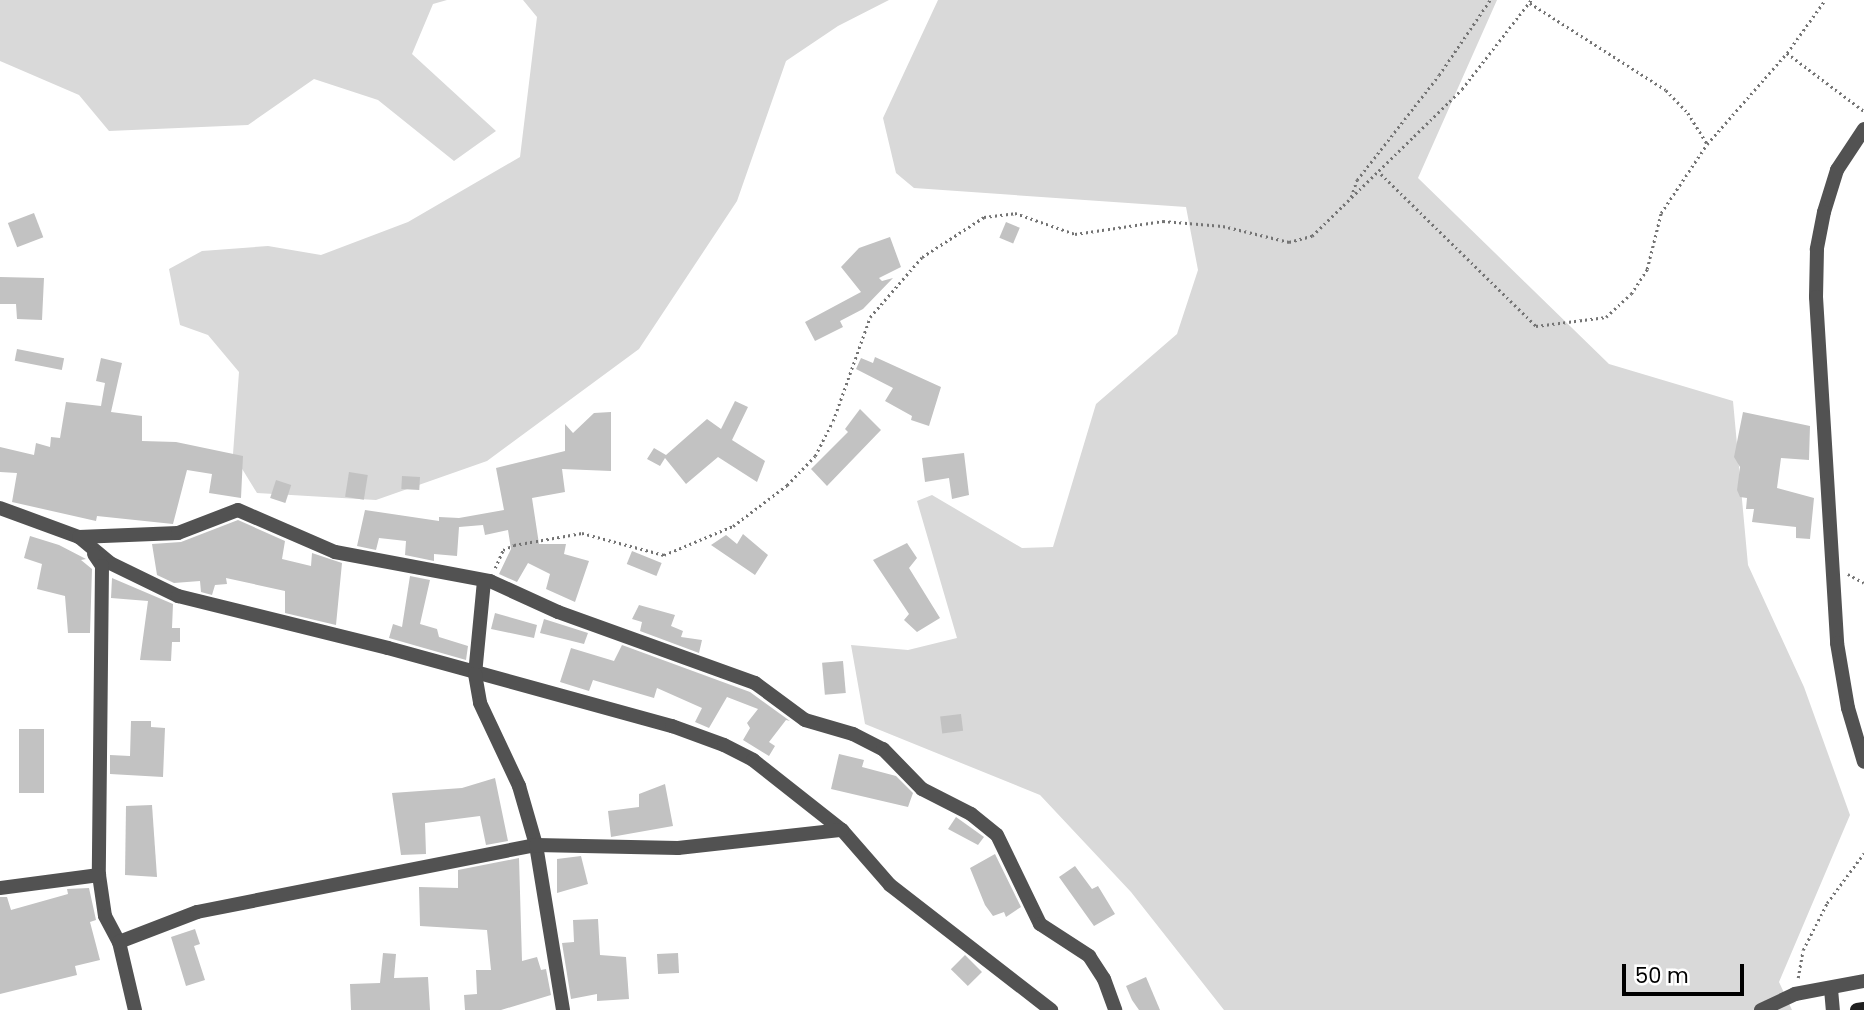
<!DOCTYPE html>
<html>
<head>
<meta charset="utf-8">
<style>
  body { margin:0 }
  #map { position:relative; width:1864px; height:1010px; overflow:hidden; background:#fff; font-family:Poppins,sans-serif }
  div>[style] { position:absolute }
  .green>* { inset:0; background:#d9d9d9 }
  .building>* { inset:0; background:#c2c2c2; transform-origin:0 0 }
  .path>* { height:2.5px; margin-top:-1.25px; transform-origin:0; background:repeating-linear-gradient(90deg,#747474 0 2px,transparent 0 5.5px) }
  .minor>* { height:14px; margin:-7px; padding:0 7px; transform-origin:7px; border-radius:7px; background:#525252 }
  .tertiary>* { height:14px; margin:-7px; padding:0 7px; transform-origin:7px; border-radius:7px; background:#525252 }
  .secondary>* { height:14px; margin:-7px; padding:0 7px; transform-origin:7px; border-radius:7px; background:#1f1f1f }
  span { translate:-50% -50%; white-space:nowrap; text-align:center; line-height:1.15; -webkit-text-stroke:5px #fff; paint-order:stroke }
  .scale { position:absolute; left:1622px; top:964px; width:122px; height:32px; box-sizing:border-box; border:4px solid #000; border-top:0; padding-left:9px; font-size:21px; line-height:24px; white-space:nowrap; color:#000; -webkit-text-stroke:5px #fff; paint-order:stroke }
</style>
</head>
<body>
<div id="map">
  <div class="green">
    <i style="clip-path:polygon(0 0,447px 0,433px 4px,412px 54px,496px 131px,454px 161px,378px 100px,314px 79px,248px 125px,109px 131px,79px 95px,0 61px)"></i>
    <i style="clip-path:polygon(523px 0,889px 0,838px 26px,786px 61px,737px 201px,639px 349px,487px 461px,376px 500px,257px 493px,233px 454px,239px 372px,208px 335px,180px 325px,169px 269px,202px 251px,268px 246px,321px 255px,408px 222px,520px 157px,537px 17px)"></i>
    <i style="clip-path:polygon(938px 0,1497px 0,1418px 178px,1609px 364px,1733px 401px,1748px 565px,1804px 687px,1850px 815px,1779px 982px,1792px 1010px,1224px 1010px,1131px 892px,1040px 795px,865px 724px,851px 645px,908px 650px,957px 638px,917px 501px,932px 495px,1022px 548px,1053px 547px,1096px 404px,1177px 334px,1198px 270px,1186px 207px,914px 188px,896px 173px,883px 118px)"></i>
  </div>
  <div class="building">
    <i style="left:34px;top:213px;width:26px;height:28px;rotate:69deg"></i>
    <i style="left:1006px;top:222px;width:15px;height:17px;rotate:23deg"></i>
    <i style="clip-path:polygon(890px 237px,901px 267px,879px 278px,882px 281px,893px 278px,863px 309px,840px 321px,843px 327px,815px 341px,805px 322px,861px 292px,841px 267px,859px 248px)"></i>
    <i style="clip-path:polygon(0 277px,44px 278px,42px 320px,17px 319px,16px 304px,0 304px)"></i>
    <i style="left:17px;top:349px;width:48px;height:12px;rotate:11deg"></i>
    <i style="clip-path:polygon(875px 357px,941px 387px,929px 426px,911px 420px,912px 416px,885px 401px,893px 388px,856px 369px,861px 358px,873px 363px)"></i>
    <i style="clip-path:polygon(101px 358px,122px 363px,111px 412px,142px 416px,142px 441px,176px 442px,243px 456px,241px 498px,209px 493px,212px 474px,187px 470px,173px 524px,97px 516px,96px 521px,12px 502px,17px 473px,0 472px,0 447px,34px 455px,36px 443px,50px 447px,51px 437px,60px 438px,66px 402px,101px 406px,105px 383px,96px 381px)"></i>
    <i style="clip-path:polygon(735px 401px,748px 407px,732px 440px,765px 461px,757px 482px,718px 457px,686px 484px,665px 458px,660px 466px,647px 459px,654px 448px,666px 455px,707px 419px,721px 429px)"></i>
    <i style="clip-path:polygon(860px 409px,881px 430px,827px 486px,811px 469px,848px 432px,845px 429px)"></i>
    <i style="clip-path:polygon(611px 412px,611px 471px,562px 469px,565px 492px,532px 498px,539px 544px,566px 544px,564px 554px,589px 561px,575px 602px,546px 589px,550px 574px,528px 563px,517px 582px,499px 574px,511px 549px,508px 530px,485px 535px,483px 525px,459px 527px,457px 556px,434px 554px,434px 561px,405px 555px,406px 541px,379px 538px,376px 550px,357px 546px,365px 510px,439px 521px,439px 517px,459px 518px,504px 510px,496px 468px,565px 451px,565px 424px,573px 433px,594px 413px)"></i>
    <i style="clip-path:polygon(1743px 412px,1810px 426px,1809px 460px,1781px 458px,1777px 488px,1814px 498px,1810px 539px,1796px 538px,1796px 527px,1752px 522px,1754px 509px,1746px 509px,1747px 498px,1740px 497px,1737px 490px,1740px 467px,1734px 457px)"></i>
    <i style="clip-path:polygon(964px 453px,969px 495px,952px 499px,949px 478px,925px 482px,922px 458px)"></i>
    <i style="left:349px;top:472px;width:19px;height:25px;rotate:9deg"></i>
    <i style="left:402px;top:476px;width:18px;height:13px;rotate:3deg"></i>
    <i style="left:276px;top:480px;width:16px;height:19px;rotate:18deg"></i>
    <i style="clip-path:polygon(238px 520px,285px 541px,282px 559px,311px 566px,312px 553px,342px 563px,336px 625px,285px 613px,285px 591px,226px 578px,227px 584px,215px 585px,212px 595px,201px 592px,200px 581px,174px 583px,157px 575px,152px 544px,181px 542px)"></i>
    <i style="clip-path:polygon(743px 534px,768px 555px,755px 575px,711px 545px,726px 535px,737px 544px)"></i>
    <i style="clip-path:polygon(30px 536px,59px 545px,86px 559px,81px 560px,92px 569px,90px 633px,68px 633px,65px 596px,37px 589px,42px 564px,24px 558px)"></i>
    <i style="clip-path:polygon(907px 543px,917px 558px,909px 568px,940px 618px,917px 632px,904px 620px,909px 614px,873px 560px)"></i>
    <i style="left:632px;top:551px;width:32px;height:14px;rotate:22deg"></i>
    <i style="clip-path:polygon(410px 576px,430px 580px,420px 624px,437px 629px,439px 637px,468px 646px,466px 660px,389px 638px,393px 624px,402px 627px)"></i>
    <i style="clip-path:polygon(112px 578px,173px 604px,172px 628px,180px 628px,180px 642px,172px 642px,171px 661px,140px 660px,148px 601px,111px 598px)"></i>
    <i style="clip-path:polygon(639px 605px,675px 615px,671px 626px,683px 631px,681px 637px,702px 640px,699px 653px,640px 631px,642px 622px,632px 619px)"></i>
    <i style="clip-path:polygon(495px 613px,537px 625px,534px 638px,491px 629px)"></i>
    <i style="clip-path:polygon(544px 619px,588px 633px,584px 644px,540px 633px)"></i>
    <i style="clip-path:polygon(622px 645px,750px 692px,790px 721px,786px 720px,769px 742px,775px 746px,769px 756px,743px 740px,750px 728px,747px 723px,758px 709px,727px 697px,709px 728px,695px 722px,702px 708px,657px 688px,654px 698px,593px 680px,589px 691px,560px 682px,571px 648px,614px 661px)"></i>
    <i style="left:843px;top:661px;width:32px;height:21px;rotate:85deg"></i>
    <i style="left:961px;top:714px;width:17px;height:21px;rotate:83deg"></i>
    <i style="clip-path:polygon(131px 721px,151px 721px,151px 727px,165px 728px,163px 777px,110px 774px,110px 755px,130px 756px)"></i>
    <i style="left:19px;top:729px;width:25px;height:64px"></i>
    <i style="clip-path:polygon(839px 754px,864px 760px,862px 767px,896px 776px,913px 793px,908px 807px,831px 789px)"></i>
    <i style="clip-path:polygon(495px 778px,508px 841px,486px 845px,480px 816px,425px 823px,426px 854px,401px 855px,392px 793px,462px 788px)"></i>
    <i style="clip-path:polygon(665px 784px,673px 826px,611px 837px,608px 811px,639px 807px,639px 794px)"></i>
    <i style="clip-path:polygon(152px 805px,157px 877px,125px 875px,126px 806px)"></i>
    <i style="clip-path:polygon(956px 817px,984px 837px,978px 845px,948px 829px)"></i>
    <i style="clip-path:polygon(995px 854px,1021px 907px,1006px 917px,1004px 912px,993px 916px,985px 905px,970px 868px)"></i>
    <i style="clip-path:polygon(581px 856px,588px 884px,557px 893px,557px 859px)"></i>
    <i style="clip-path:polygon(519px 858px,522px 961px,537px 957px,541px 970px,546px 969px,551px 995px,501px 1010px,465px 1010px,464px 995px,477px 994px,476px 970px,491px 970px,487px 930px,420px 926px,419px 887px,458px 888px,458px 870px)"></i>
    <i style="clip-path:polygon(1075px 866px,1092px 889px,1098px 886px,1115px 914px,1094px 926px,1059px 877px)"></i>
    <i style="clip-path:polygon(89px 888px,96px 920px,90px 922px,100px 960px,75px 966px,77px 975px,0 994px,0 897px,7px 897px,11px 910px,68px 894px,67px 889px)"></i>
    <i style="clip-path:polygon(598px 919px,600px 955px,626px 957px,629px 999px,597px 1001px,597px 994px,571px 999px,562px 943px,574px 942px,573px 920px)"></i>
    <i style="clip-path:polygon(195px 929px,200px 944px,194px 946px,205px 980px,186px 986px,171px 937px)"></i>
    <i style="clip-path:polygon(383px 953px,396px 954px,394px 978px,428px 977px,430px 1010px,351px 1010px,350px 984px,380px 983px)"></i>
    <i style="left:678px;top:953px;width:20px;height:21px;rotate:87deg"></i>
    <i style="left:965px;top:955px;width:24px;height:20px;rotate:45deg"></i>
    <i style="clip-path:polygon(1146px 977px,1160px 1010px,1139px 1010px,1132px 1000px,1126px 986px)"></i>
  </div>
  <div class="path">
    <i style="left:1530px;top:3px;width:161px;rotate:32.6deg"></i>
    <i style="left:1666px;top:90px;width:32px;rotate:46deg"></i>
    <i style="left:1688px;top:113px;width:36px;rotate:58deg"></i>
    <i style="left:1787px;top:53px;width:96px;rotate:37deg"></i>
    <i style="left:1381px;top:174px;width:217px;rotate:44.4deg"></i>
    <i style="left:1536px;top:326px;width:71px;rotate:-7.3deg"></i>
    <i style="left:1606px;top:317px;width:34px;rotate:-43deg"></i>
    <i style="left:1631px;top:294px;width:30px;rotate:-57deg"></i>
    <i style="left:1647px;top:269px;width:58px;rotate:-76deg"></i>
    <i style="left:1661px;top:213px;width:83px;rotate:-56.3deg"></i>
    <i style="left:1707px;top:144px;width:121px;rotate:-48.7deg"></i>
    <i style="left:1787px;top:53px;width:65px;rotate:-54.4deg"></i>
    <i style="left:1351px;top:197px;width:18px;rotate:-71deg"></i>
    <i style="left:1357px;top:180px;width:133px;rotate:-52deg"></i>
    <i style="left:1439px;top:75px;width:91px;rotate:-55.8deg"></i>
    <i style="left:495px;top:568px;width:20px;rotate:-66deg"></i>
    <i style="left:503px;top:550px;width:12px;rotate:-24deg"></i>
    <i style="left:514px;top:545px;width:69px;rotate:-10deg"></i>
    <i style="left:582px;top:533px;width:85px;rotate:15deg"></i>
    <i style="left:664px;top:555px;width:75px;rotate:-22.8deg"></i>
    <i style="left:733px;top:526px;width:68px;rotate:-37.2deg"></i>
    <i style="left:787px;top:485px;width:40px;rotate:-46deg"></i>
    <i style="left:815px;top:456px;width:39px;rotate:-63deg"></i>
    <i style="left:833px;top:421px;width:110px;rotate:-70.4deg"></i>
    <i style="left:870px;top:317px;width:79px;rotate:-49.1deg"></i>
    <i style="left:922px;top:257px;width:74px;rotate:-32.8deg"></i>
    <i style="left:984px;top:217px;width:31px;rotate:-7deg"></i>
    <i style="left:1015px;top:213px;width:64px;rotate:19.3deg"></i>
    <i style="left:1075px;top:234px;width:89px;rotate:-8.4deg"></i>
    <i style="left:1163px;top:221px;width:60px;rotate:4.8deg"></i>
    <i style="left:1223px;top:226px;width:68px;rotate:13.6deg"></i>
    <i style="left:1289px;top:242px;width:24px;rotate:-15deg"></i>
    <i style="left:1312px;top:236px;width:210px;rotate:-44.4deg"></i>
    <i style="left:1462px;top:89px;width:113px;rotate:-52.2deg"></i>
    <i style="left:1848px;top:574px;width:18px;rotate:29deg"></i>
    <i style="left:1798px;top:978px;width:28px;rotate:-80deg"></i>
    <i style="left:1803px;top:950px;width:53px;rotate:-62.9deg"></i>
    <i style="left:1827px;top:903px;width:62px;rotate:-53.5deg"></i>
  </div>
  <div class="minor">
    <i style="left:0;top:508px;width:84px;rotate:20.2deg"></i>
    <i style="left:79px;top:537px;width:99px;rotate:-2.3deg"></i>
    <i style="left:178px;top:533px;width:64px;rotate:-21deg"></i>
    <i style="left:238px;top:510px;width:106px;rotate:23.4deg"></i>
    <i style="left:335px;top:552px;width:158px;rotate:10.6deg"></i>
    <i style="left:490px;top:581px;width:75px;rotate:24.5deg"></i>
    <i style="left:558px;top:612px;width:209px;rotate:19.8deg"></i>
    <i style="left:755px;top:683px;width:62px;rotate:36.5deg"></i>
    <i style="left:805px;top:720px;width:50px;rotate:16.3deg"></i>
    <i style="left:853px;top:734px;width:34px;rotate:27deg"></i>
    <i style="left:883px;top:749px;width:56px;rotate:45.7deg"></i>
    <i style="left:922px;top:789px;width:55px;rotate:27deg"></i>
    <i style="left:971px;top:814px;width:33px;rotate:39deg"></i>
    <i style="left:997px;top:835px;width:99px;rotate:64.2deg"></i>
    <i style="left:1040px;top:924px;width:59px;rotate:33.1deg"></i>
    <i style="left:1089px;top:956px;width:27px;rotate:57deg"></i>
    <i style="left:1104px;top:979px;width:33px;rotate:70deg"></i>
    <i style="left:79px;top:537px;width:40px;rotate:40deg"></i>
    <i style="left:110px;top:563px;width:76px;rotate:25.9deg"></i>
    <i style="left:178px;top:596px;width:216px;rotate:13.9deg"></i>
    <i style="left:388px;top:648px;width:295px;rotate:15.4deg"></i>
    <i style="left:672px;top:726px;width:55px;rotate:20.1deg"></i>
    <i style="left:724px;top:745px;width:33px;rotate:27deg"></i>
    <i style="left:753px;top:760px;width:113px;rotate:38.2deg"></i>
    <i style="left:842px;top:830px;width:73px;rotate:48.9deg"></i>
    <i style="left:890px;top:885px;width:204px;rotate:37.8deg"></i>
    <i style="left:94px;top:554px;width:14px;rotate:56deg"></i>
    <i style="left:102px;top:566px;width:309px;rotate:90.6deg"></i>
    <i style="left:99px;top:875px;width:41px;rotate:81.7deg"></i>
    <i style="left:105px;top:916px;width:30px;rotate:62deg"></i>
    <i style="left:119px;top:942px;width:70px;rotate:76.8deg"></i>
    <i style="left:484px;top:581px;width:93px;rotate:95.5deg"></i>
    <i style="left:475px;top:674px;width:29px;rotate:80deg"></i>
    <i style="left:480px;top:703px;width:92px;rotate:64.8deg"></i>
    <i style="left:519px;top:786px;width:61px;rotate:73.9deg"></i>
    <i style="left:536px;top:845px;width:167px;rotate:80.7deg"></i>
    <i style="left:0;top:888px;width:100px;rotate:-7.5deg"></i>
    <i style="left:119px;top:942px;width:84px;rotate:-21deg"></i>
    <i style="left:197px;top:912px;width:346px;rotate:-11.2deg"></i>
    <i style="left:536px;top:845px;width:142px;rotate:1.2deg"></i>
    <i style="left:678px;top:848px;width:165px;rotate:-6.3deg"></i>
    <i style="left:1831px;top:989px;width:21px;rotate:85deg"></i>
    <i style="left:1761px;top:1010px;width:38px;rotate:-25deg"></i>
    <i style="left:1795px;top:994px;width:70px;rotate:-10.7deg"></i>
  </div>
  <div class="tertiary">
    <i style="left:1864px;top:129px;width:49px;rotate:123.4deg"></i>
    <i style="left:1837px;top:170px;width:44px;rotate:107.2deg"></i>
    <i style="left:1824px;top:212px;width:38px;rotate:101deg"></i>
    <i style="left:1817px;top:249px;width:48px;rotate:91.2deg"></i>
    <i style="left:1816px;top:297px;width:347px;rotate:86.5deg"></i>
    <i style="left:1837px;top:643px;width:66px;rotate:80.4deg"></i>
    <i style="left:1848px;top:708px;width:56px;rotate:73.5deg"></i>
  </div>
  <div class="secondary">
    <i style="left:1857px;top:1010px;width:7px;rotate:-8deg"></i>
  </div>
  <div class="scale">50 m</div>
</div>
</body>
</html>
